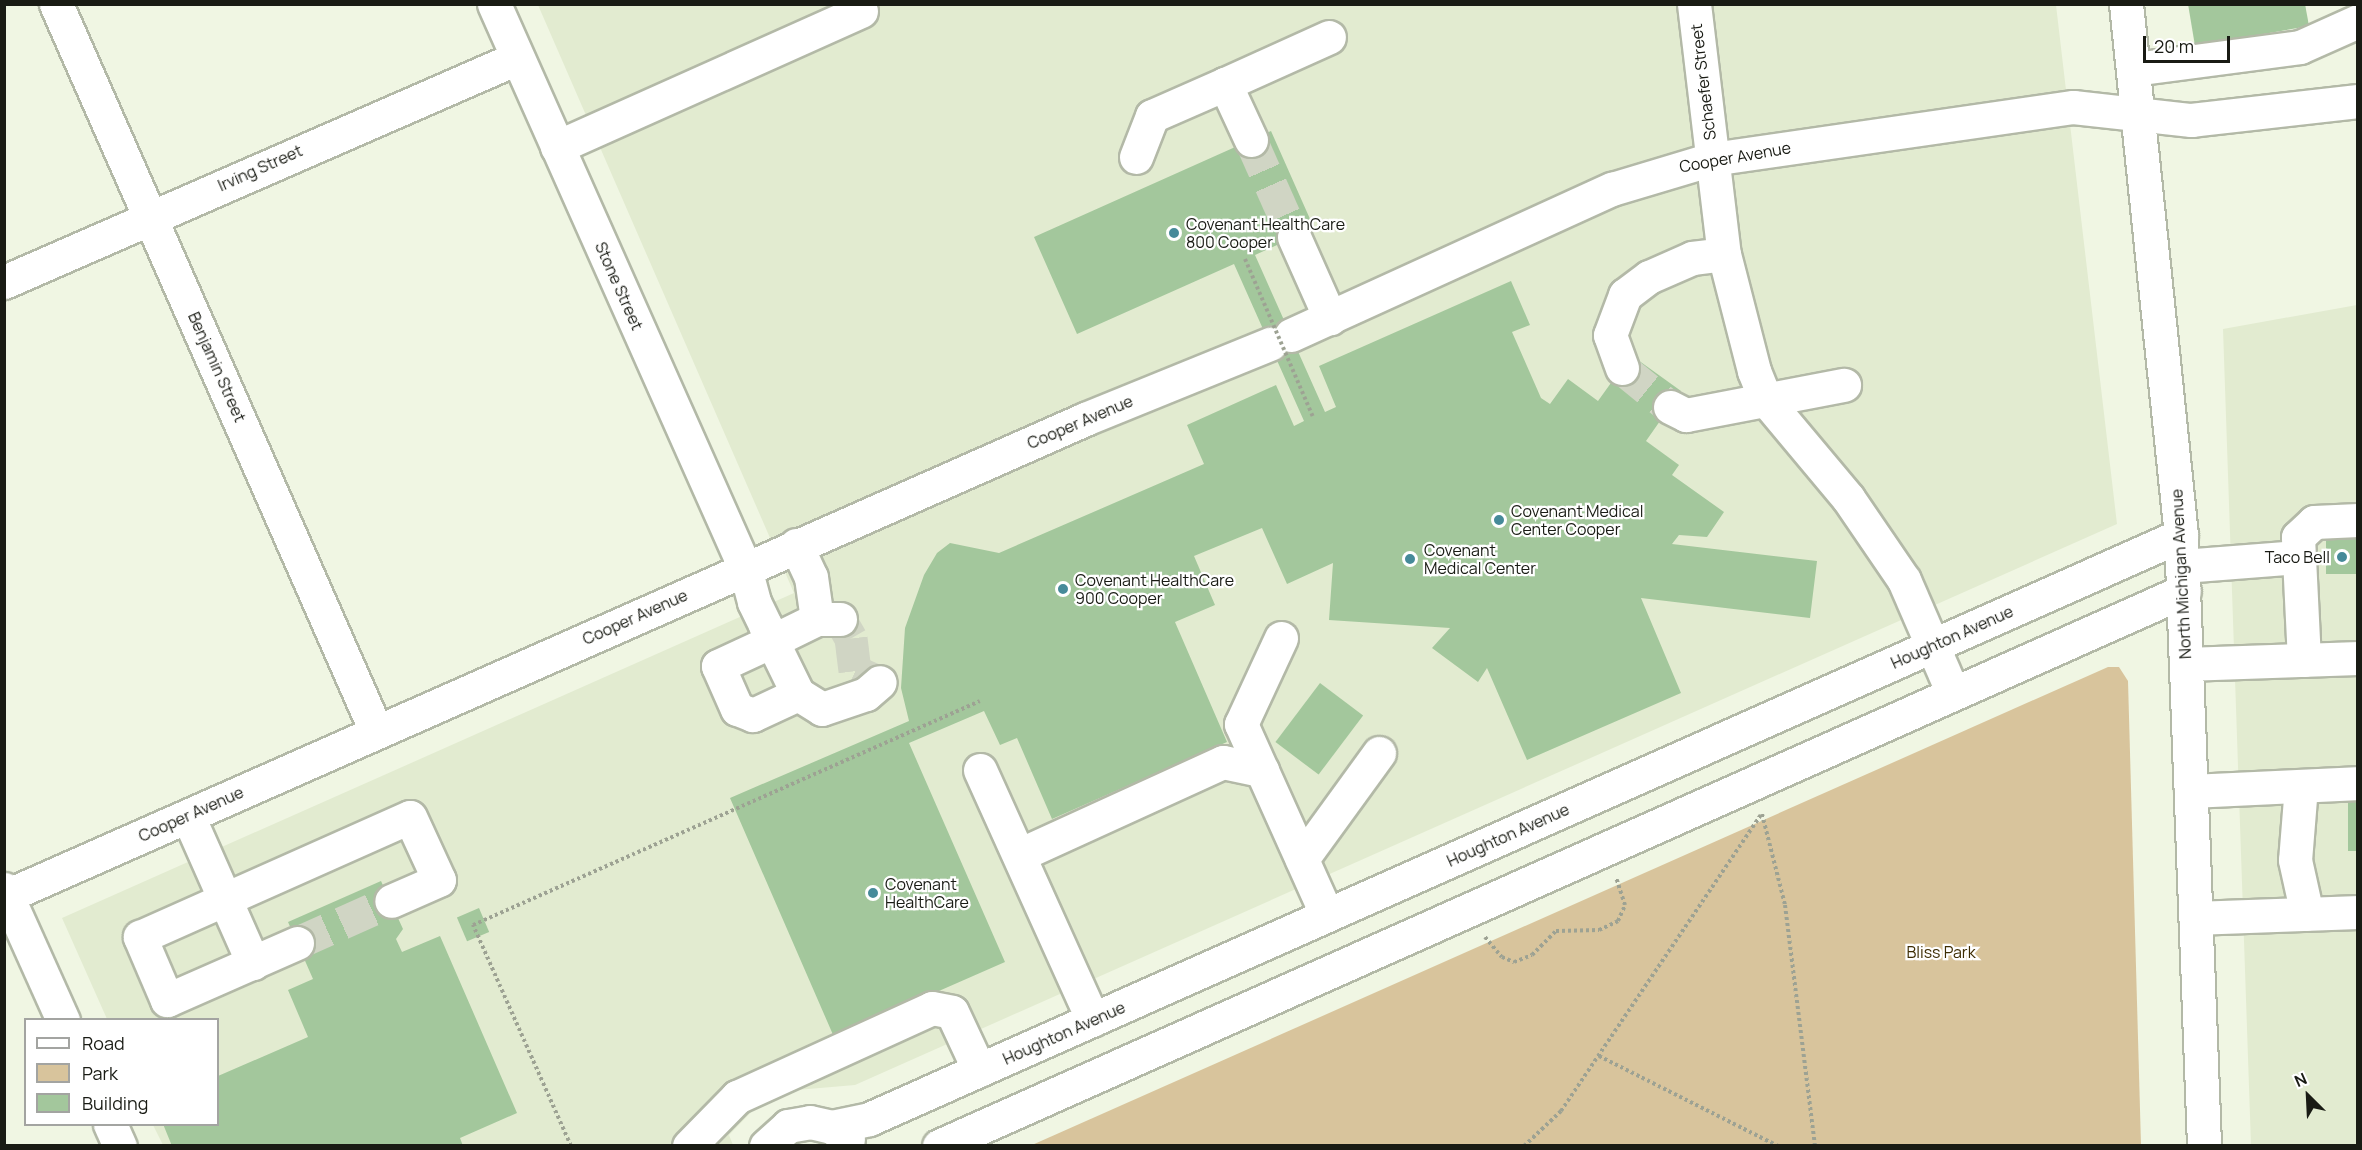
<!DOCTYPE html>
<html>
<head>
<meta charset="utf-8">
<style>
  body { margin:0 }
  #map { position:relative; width:2362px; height:1150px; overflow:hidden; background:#f0f6e3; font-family:Manrope,sans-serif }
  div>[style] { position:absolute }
  .built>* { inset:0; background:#e2ebd0 }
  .green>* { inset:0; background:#d8c49c }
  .building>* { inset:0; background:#a3c79c; transform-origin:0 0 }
  .minor-tunnel>* { height:33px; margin-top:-16.5px; transform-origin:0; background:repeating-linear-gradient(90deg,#d0d5c4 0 33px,transparent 0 49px) }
  .path>* { height:4px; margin-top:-2px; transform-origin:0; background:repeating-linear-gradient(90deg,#9da293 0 3px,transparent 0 6px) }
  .roads { filter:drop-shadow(2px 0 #b3b9a7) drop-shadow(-2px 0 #b3b9a7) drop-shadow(0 2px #b3b9a7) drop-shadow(0 -2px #b3b9a7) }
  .minor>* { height:33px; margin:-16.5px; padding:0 16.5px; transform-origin:16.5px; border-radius:16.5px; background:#fff }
  .major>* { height:33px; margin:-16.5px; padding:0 16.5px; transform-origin:16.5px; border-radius:16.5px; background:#fff }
  .path-bridge>* { height:4px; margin-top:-2px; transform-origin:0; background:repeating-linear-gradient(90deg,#9da293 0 3px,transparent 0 6px) }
  .dots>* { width:16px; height:16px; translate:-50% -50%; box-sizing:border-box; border:3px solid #fff; border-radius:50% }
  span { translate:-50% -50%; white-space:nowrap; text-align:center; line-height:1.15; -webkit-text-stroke:4.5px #fff; paint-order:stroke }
  .street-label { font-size:16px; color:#191b14 }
  .poi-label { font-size:16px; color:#191b14 }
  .left { translate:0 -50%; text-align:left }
  .right { translate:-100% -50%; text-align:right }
  .park-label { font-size:16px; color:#3e2d03 }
  .frame { position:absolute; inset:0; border:6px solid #191b14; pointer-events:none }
  .legend { position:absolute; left:24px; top:1018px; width:195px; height:108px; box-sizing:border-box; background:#fff; border:2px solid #a3a4a1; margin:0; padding:8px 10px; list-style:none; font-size:18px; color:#191b14 }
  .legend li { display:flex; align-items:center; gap:12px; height:30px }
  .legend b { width:30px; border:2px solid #a3a4a1 }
  .north { position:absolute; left:2278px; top:1066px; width:60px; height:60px; -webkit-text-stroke:4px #fff; paint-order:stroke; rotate:336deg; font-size:16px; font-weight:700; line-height:24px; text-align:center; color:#191b14 }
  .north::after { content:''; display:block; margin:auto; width:21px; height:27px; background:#191b14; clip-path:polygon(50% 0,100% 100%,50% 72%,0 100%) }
  .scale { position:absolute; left:2143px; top:36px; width:87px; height:27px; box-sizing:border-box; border:3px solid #191b14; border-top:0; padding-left:8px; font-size:18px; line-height:21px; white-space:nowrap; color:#191b14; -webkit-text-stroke:4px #fff; paint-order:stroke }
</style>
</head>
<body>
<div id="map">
  <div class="built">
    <i style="clip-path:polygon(538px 5px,2056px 5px,2117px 524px,855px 1085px,785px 1091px,763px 1100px,729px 1135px,733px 1145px,163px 1145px,153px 1125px,218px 1124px,218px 1020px,107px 1019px,62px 918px,794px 593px)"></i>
    <i style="clip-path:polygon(2357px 305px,2357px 1145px,2251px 1145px,2223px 329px)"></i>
  </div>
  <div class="green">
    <i style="clip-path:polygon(2108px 667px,2119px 667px,2128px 681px,2141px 1145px,1032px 1145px)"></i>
  </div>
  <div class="building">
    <i style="clip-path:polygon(2188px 4px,2305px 4px,2309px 26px,2195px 46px)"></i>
    <i style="clip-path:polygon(1271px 131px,1314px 228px,1255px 255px,1325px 412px,1336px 407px,1319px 366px,1511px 281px,1530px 325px,1512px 332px,1541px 398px,1550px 404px,1568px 379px,1598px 401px,1631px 355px,1681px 391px,1646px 441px,1679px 465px,1672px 475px,1724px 512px,1707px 537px,1679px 535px,1672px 544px,1817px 561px,1810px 618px,1641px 598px,1681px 693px,1527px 760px,1487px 668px,1478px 682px,1432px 648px,1450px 628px,1329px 620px,1333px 563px,1287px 584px,1262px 528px,1194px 556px,1215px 605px,1175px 622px,1227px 742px,1052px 819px,1017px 738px,1000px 745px,984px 711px,909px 743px,1005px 962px,834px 1037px,730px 798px,909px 721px,901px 688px,905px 628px,924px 575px,937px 553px,950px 543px,999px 553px,1204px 464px,1187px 425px,1276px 385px,1294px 426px,1304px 421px,1234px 264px,1077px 334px,1034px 237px)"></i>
    <i style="left:2358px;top:539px;width:35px;height:32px;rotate:90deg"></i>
    <i style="left:1320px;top:683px;width:54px;height:74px;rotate:37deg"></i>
    <i style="left:2348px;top:801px;width:10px;height:50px"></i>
    <i style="clip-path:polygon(381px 881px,403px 929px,396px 939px,402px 952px,440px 936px,517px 1113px,460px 1138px,463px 1146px,172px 1146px,163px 1124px,218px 1124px,218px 1076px,308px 1037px,288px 990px,313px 979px,288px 922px)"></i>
    <i style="left:479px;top:908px;width:26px;height:24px;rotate:67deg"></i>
  </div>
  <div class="minor-tunnel">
    <i style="left:1251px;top:140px;width:106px;rotate:66.1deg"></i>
    <i style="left:1622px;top:368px;width:62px;rotate:39.1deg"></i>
    <i style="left:840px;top:619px;width:22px;rotate:60deg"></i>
    <i style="left:851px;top:638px;width:33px;rotate:83deg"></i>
    <i style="left:855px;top:671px;width:27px;rotate:24deg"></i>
    <i style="left:297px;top:943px;width:103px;rotate:-24.1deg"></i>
  </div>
  <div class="path">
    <i style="left:1762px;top:814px;width:94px;rotate:75.8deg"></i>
    <i style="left:1785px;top:905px;width:243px;rotate:82.9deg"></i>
    <i style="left:1485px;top:937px;width:26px;rotate:50deg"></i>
    <i style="left:1502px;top:957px;width:13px;rotate:23deg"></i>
    <i style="left:1514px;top:962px;width:19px;rotate:-21deg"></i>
    <i style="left:1532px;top:955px;width:34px;rotate:-45deg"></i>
    <i style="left:1556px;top:931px;width:43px;rotate:-1.3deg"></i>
    <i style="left:1599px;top:930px;width:21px;rotate:-25deg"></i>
    <i style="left:1618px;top:921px;width:17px;rotate:-66deg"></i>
    <i style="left:1625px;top:905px;width:28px;rotate:-108deg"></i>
    <i style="left:1599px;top:1056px;width:200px;rotate:26.7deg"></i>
    <i style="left:571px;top:1146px;width:242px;rotate:-113.9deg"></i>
    <i style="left:473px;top:925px;width:554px;rotate:-23.84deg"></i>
    <i style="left:1524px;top:1146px;width:51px;rotate:-43.4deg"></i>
    <i style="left:1561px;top:1111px;width:357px;rotate:-56deg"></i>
  </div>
  <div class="roads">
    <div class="minor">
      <i style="left:56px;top:4px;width:794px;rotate:66.24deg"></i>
      <i style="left:494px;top:4px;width:617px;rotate:66.01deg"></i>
      <i style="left:745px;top:568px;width:35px;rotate:75deg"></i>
      <i style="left:754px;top:602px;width:25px;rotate:64deg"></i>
      <i style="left:765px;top:625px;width:17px;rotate:66deg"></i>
      <i style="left:772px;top:641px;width:59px;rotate:63.9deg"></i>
      <i style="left:798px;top:694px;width:50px;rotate:155deg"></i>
      <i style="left:753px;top:715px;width:17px;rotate:-159deg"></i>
      <i style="left:737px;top:709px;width:47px;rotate:-113.8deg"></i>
      <i style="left:718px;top:666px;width:60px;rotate:-24.8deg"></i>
      <i style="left:772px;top:641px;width:50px;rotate:-26.1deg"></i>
      <i style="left:817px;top:619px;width:23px"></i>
      <i style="left:1694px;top:4px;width:252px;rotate:83.2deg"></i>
      <i style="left:1724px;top:254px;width:121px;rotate:75.6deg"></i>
      <i style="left:1754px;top:371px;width:31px;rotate:68deg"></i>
      <i style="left:1766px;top:400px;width:128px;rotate:50.1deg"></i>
      <i style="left:1848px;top:498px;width:99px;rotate:55.7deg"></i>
      <i style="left:1904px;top:580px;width:123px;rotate:66.6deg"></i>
      <i style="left:2134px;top:69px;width:167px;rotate:-7.5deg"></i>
      <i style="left:2300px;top:47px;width:64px;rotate:-24.1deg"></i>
      <i style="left:1251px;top:140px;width:62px;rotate:-114.9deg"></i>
      <i style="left:1225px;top:84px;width:114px;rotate:-24.3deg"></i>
      <i style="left:557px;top:147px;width:333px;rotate:-24.1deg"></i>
      <i style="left:1136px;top:157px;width:44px;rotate:-68.7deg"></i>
      <i style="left:1152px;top:116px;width:80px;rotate:-23.7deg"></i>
      <i style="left:1294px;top:237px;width:89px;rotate:66deg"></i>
      <i style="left:4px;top:282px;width:560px;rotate:-23.59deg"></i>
      <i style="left:1291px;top:335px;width:353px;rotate:-24.5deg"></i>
      <i style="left:1612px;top:189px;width:104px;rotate:-16.7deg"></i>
      <i style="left:1712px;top:159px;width:365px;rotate:-8.2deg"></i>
      <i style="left:2073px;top:107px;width:119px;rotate:6.3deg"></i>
      <i style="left:2191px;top:120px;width:168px;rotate:-6.5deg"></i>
      <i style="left:1622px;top:368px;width:35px;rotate:-110deg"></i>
      <i style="left:1610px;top:335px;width:43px;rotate:-69.4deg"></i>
      <i style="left:1625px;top:295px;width:30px;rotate:-37deg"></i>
      <i style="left:1649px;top:277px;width:47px;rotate:-23.8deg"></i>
      <i style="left:1692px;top:258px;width:32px;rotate:-7deg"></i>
      <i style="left:1670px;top:407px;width:18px;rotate:27deg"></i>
      <i style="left:1686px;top:415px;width:161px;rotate:-10.8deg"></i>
      <i style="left:796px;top:545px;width:35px;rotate:65deg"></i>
      <i style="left:811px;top:577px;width:42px;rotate:81.9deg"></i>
      <i style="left:2183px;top:566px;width:115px;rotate:-4.5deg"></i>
      <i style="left:1281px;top:638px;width:95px;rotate:114.9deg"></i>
      <i style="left:1241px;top:724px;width:209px;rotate:65.8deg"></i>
      <i style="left:2304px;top:660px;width:123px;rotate:-92.8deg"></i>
      <i style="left:2298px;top:537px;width:22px;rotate:-43deg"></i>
      <i style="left:2314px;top:522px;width:44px;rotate:-2.6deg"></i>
      <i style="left:2187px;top:664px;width:171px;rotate:-2deg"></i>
      <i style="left:798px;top:694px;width:28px;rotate:32deg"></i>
      <i style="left:822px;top:709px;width:46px;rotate:-18.8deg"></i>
      <i style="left:866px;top:694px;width:18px;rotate:-41deg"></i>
      <i style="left:980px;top:770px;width:274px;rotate:65.7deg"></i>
      <i style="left:2301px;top:786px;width:74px;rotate:94.6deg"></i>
      <i style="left:2295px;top:860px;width:55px;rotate:77.5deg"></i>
      <i style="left:2191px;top:791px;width:167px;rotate:-2.7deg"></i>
      <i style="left:188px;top:816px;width:161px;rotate:66.1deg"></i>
      <i style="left:1019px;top:855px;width:224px;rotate:-24.5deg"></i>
      <i style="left:1223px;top:762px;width:40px;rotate:12deg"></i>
      <i style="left:1302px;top:859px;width:131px;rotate:-54deg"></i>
      <i style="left:4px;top:889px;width:144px;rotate:65.8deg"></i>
      <i style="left:4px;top:897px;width:1182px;rotate:-23.85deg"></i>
      <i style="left:1085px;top:419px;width:200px;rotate:-22.1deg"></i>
      <i style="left:2196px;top:918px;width:162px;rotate:-2.1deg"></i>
      <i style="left:297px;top:943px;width:142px;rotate:156.3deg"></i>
      <i style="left:167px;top:1000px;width:69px;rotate:-113.2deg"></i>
      <i style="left:140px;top:937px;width:295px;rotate:-24deg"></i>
      <i style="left:410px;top:817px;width:69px;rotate:65.3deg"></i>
      <i style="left:439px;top:880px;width:52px;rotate:156.4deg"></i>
      <i style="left:110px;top:1124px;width:24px;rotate:66deg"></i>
      <i style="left:832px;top:1127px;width:38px;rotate:-12deg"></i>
      <i style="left:869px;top:1119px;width:1436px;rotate:-23.99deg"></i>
      <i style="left:689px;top:1146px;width:69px;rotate:-45.6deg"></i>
      <i style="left:737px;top:1097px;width:214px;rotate:-24.5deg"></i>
      <i style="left:932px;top:1008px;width:20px;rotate:11deg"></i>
      <i style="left:952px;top:1012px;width:64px;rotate:65deg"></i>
      <i style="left:766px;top:1146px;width:30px;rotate:-42deg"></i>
      <i style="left:788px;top:1126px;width:22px;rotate:-10deg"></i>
      <i style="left:810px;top:1122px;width:23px;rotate:13deg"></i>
      <i style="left:832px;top:1127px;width:20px;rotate:37deg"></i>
      <i style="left:939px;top:1146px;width:1363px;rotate:-24.03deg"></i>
    </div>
    <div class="major">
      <i style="left:2126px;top:4px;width:534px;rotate:84.09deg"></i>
      <i style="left:2181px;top:535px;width:611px;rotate:87.84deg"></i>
    </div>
  </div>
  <div class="path-bridge">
    <i style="left:1245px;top:259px;width:172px;rotate:66.7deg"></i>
  </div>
  <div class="dots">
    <i style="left:1174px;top:233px;background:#468a99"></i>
    <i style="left:1499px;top:520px;background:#468a99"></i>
    <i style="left:2342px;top:557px;background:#468a99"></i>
    <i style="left:1410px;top:559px;background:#468a99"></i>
    <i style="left:1063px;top:589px;background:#468a99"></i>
    <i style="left:873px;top:893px;background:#468a99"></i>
  </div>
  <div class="street-label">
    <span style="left:1703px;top:82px;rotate:-97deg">Schaefer Street</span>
    <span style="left:1735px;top:157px;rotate:-10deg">Cooper Avenue</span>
    <span style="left:260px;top:168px;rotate:-24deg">Irving Street</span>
    <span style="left:619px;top:286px;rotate:66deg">Stone Street</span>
    <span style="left:217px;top:367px;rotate:66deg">Benjamin Street</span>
    <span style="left:1080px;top:422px;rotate:-23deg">Cooper Avenue</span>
    <span style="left:2181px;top:574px;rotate:-93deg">North Michigan Avenue</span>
    <span style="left:635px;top:617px;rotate:-24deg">Cooper Avenue</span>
    <span style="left:1952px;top:637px;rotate:-24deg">Houghton Avenue</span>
    <span style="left:191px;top:814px;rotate:-24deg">Cooper Avenue</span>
    <span style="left:1508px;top:835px;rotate:-24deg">Houghton Avenue</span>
    <span style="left:1064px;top:1033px;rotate:-24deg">Houghton Avenue</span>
  </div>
  <div class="poi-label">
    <span class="left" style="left:1186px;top:233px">Covenant HealthCare<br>800 Cooper</span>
    <span class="left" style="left:1511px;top:520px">Covenant Medical<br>Center Cooper</span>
    <span class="left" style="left:1424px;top:559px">Covenant<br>Medical Center</span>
    <span class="right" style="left:2330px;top:557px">Taco Bell</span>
    <span class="left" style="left:1075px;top:589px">Covenant HealthCare<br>900 Cooper</span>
    <span class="left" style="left:885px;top:893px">Covenant<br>HealthCare</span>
  </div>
  <div class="park-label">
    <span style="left:1941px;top:952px">Bliss Park</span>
  </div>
  <div class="frame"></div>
  <ul class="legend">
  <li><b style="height:8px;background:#fff"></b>Road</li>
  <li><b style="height:16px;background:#d8c49c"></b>Park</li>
  <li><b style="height:16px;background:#a3c79c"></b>Building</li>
  </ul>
  <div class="north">N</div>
  <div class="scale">20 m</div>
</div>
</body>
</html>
